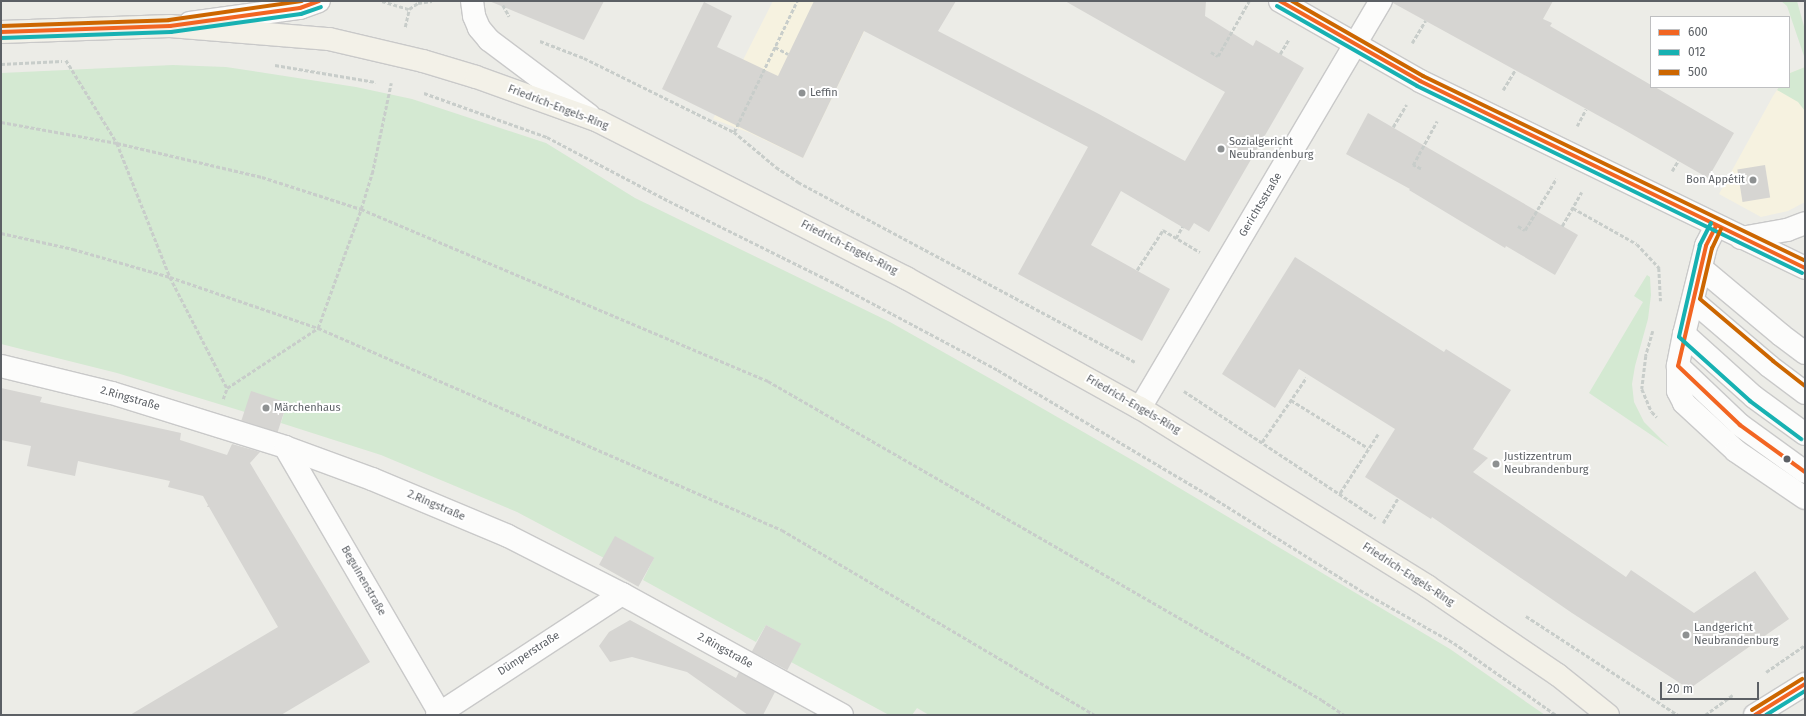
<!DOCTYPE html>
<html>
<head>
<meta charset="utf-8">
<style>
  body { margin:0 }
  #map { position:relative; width:1806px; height:716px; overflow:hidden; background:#ecece7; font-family:"Fira Sans",sans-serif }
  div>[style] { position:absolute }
  .commercial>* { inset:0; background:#f6f2e0 }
  .green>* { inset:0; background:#d4e9d2 }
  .building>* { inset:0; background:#d6d5d2; transform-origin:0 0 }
  .path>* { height:2.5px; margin-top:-1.25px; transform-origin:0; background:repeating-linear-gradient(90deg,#c8cdca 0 4px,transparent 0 6px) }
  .roads { filter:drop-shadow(1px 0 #c9c9c9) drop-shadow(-1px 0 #c9c9c9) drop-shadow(0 1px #c9c9c9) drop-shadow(0 -1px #c9c9c9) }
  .minor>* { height:22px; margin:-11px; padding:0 11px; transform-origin:11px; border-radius:11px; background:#fcfcfb }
  .major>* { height:22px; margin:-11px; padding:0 11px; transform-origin:11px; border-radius:11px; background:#f3f1e8 }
  .bus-1>* { height:4px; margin:-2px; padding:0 2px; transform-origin:2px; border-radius:2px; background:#f26522 }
  .bus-2>* { height:4px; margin:-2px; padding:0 2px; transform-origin:2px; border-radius:2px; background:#17b1b2 }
  .bus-3>* { height:4px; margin:-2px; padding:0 2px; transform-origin:2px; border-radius:2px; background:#c60 }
  .dots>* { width:11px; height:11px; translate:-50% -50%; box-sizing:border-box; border:2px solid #fff; border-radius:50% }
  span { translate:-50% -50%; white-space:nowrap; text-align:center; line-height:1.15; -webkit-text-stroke:4px #fff; paint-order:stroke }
  .poi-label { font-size:11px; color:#5c6065 }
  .left { translate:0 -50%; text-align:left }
  .right { translate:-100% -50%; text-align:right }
  .street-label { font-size:11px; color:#5c6065 }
  .frame { position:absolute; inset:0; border:2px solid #5c6065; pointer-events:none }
  .legend { position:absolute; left:1650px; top:16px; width:140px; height:72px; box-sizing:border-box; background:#fff; border:1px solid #bebfc1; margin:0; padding:5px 7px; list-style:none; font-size:12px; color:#5c6065 }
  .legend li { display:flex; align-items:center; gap:8px; height:20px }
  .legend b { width:20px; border:1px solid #bebfc1 }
  .scale { position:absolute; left:1660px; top:682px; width:99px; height:18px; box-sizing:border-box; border:2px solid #5c6065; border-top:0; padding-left:5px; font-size:12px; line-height:14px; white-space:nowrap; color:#5c6065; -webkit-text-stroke:3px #fff; paint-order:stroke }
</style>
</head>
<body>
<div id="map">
  <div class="commercial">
    <i style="clip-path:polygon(773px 1px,879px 1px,803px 158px,750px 133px,713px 119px)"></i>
    <i style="clip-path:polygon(1805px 67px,1805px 202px,1788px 211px,1761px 217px,1719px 194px,1773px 96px,1779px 87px,1789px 87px,1790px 73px)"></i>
  </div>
  <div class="green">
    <i style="clip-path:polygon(1781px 1px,1797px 1px,1805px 30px,1805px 59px,1787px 6px)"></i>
    <i style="clip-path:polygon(173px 65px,226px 67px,356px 87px,412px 99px,546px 143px,635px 198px,890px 322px,998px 383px,1139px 464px,1450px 649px,1545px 715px,929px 715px,917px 708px,912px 715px,889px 715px,791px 662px,801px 644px,766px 625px,756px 642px,643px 580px,654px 558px,616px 537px,604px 558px,517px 512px,381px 455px,281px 423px,287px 403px,245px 412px,117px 373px,1px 344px,1px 73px)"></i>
    <i style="clip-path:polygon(1805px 67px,1805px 111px,1798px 102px,1777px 90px,1779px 87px,1789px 87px,1790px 73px)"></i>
    <i style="clip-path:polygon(1647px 275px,1650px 277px,1651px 295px,1648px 319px,1635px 366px,1632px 384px,1634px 402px,1644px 422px,1669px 447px,1589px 393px,1643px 302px,1634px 296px)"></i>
  </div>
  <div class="building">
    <i style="clip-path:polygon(489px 1px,604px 1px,584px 40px)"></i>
    <i style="clip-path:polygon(814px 1px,956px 1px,938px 31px,1097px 113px,1185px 161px,1225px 92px,1065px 1px,1206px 1px,1205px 16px,1253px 46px,1256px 40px,1304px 68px,1209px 232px,1194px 223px,1189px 231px,1121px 191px,1091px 245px,1170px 289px,1142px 341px,1018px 274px,1088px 147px,864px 31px,803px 158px,662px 89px,704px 2px,732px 16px,717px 47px,778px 76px)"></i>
    <i style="clip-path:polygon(1393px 1px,1553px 1px,1543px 19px,1552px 23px,1550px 26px,1651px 85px,1651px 87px,1655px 87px,1734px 133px,1708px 178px,1621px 128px,1393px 3px)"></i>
    <i style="clip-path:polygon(1368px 113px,1578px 235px,1555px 275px,1506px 246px,1505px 248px,1409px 190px,1410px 189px,1346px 154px)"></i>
    <i style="left:1765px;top:165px;width:33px;height:28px;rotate:81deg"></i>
    <i style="clip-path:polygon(1295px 257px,1444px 352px,1446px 349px,1511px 390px,1473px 449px,1488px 458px,1473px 472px,1626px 577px,1631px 570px,1694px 613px,1755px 571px,1789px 619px,1689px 689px,1572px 613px,1432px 517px,1431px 519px,1365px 477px,1395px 429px,1299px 369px,1275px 408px,1222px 374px)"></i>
    <i style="clip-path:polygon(1px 388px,42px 397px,40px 402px,181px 433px,180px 440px,227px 455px,232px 444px,260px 452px,250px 463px,370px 662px,281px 715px,130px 715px,278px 627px,209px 507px,207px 507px,208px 505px,203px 496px,168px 487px,170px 481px,78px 461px,75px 476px,27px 466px,31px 446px,1px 440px)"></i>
    <i style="left:251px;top:391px;width:38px;height:31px;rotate:18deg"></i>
    <i style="left:615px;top:536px;width:45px;height:33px;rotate:29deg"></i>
    <i style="clip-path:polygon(630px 620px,736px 678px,739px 672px,775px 692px,763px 715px,748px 715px,687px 672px,632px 657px,610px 662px,599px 646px,609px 632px)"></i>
    <i style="left:766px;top:625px;width:40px;height:30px;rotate:28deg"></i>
  </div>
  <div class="path">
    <i style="left:382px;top:1px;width:28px;rotate:17deg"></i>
    <i style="left:409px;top:9px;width:11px;rotate:-34deg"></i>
    <i style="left:418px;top:3px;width:14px;rotate:-8deg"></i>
    <i style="left:503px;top:5px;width:13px;rotate:61deg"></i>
    <i style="left:405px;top:27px;width:18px;rotate:-77deg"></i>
    <i style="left:540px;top:41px;width:47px;rotate:21.1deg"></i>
    <i style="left:584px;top:58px;width:167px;rotate:26.3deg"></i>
    <i style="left:734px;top:132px;width:55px;rotate:39.8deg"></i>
    <i style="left:776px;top:167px;width:27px;rotate:34deg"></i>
    <i style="left:798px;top:182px;width:382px;rotate:28.1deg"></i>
    <i style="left:1412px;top:43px;width:26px;rotate:-59deg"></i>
    <i style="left:775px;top:47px;width:15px;rotate:28deg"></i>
    <i style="left:1211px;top:52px;width:8px;rotate:30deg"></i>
    <i style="left:1218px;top:56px;width:63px;rotate:-60.6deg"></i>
    <i style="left:1280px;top:54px;width:17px;rotate:-59deg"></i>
    <i style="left:66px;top:60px;width:97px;rotate:58.4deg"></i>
    <i style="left:117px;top:143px;width:144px;rotate:68.4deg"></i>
    <i style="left:170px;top:277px;width:125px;rotate:62.8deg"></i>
    <i style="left:1px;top:64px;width:61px;rotate:-2.8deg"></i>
    <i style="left:275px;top:65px;width:102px;rotate:9.6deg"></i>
    <i style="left:1503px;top:90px;width:23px;rotate:-59deg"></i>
    <i style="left:424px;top:93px;width:131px;rotate:19.7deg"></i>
    <i style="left:547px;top:137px;width:138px;rotate:27.7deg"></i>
    <i style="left:669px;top:201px;width:191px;rotate:26.4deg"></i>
    <i style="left:840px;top:286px;width:179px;rotate:28deg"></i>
    <i style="left:998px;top:370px;width:249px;rotate:30.7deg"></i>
    <i style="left:1212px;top:497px;width:175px;rotate:32.1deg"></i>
    <i style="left:1360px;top:590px;width:108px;rotate:29.4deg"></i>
    <i style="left:1454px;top:643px;width:125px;rotate:35.2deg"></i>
    <i style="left:1px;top:122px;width:118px;rotate:10.3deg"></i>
    <i style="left:117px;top:143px;width:149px;rotate:13.2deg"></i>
    <i style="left:262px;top:177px;width:104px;rotate:17.9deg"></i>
    <i style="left:361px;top:209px;width:442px;rotate:22.9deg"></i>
    <i style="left:768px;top:381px;width:639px;rotate:29.93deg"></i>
    <i style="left:1322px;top:700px;width:27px;rotate:34deg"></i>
    <i style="left:1577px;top:126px;width:19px;rotate:-62deg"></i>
    <i style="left:1393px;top:127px;width:26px;rotate:-59deg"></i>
    <i style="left:734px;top:132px;width:145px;rotate:-64.3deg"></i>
    <i style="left:1421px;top:169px;width:9px;rotate:-153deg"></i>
    <i style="left:1413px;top:165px;width:50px;rotate:-61.4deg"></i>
    <i style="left:1672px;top:171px;width:12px;rotate:-59deg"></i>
    <i style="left:1573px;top:208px;width:73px;rotate:29.4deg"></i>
    <i style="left:1637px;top:244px;width:33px;rotate:47deg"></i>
    <i style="left:1659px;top:268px;width:33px;rotate:87deg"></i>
    <i style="left:1518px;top:226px;width:8px;rotate:30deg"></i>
    <i style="left:1525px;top:230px;width:60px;rotate:-58.7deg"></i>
    <i style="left:1562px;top:226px;width:39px;rotate:-60deg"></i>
    <i style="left:1px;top:233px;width:74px;rotate:12.5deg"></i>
    <i style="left:73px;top:249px;width:101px;rotate:16.1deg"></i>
    <i style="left:170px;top:277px;width:157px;rotate:19deg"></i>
    <i style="left:318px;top:328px;width:506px;rotate:23.53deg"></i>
    <i style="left:782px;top:530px;width:364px;rotate:30.6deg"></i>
    <i style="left:1176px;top:238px;width:13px;rotate:-61deg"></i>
    <i style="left:1137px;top:270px;width:48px;rotate:-57deg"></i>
    <i style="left:1163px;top:230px;width:43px;rotate:30.7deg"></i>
    <i style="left:1653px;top:331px;width:26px;rotate:106deg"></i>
    <i style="left:1646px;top:356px;width:33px;rotate:97deg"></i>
    <i style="left:1642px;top:389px;width:25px;rotate:67deg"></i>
    <i style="left:1652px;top:412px;width:7px;rotate:45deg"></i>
    <i style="left:1184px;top:391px;width:230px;rotate:33.5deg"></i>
    <i style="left:223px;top:399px;width:12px;rotate:-70deg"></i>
    <i style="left:227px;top:388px;width:109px;rotate:-33.4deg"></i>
    <i style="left:318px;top:328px;width:127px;rotate:-70.1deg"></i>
    <i style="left:361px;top:209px;width:37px;rotate:-73deg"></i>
    <i style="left:372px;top:174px;width:93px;rotate:-78.2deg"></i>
    <i style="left:1291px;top:400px;width:91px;rotate:31.9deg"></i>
    <i style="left:1262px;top:442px;width:78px;rotate:-55.5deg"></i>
    <i style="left:1340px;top:493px;width:70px;rotate:-57.2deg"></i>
    <i style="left:1383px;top:523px;width:29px;rotate:-59deg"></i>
    <i style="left:1526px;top:616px;width:181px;rotate:33.1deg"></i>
    <i style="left:1766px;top:672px;width:47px;rotate:-34.7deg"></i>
    <i style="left:1705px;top:715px;width:34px;rotate:-36deg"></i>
  </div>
  <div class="roads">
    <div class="minor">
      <i style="left:472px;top:1px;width:15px;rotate:82deg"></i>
      <i style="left:474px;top:16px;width:13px;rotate:67deg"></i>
      <i style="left:479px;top:28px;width:16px;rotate:50deg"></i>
      <i style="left:489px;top:40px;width:125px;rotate:36.9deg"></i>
      <i style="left:1280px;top:1px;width:161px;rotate:29.7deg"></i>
      <i style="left:1420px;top:81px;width:428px;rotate:25.9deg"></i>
      <i style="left:190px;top:23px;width:111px;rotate:-7.8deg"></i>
      <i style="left:300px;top:8px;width:20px;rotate:-20deg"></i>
      <i style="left:1716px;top:226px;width:22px;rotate:117deg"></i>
      <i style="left:1706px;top:246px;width:91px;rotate:104deg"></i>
      <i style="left:1684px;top:334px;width:33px;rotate:101deg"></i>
      <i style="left:1678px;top:366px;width:25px;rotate:90deg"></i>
      <i style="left:1678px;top:391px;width:13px;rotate:63deg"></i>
      <i style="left:1684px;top:403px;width:71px;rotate:42.7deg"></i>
      <i style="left:1736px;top:451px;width:83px;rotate:34.3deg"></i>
      <i style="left:1741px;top:238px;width:47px;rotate:-9.9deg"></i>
      <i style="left:1787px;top:230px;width:19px;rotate:-21deg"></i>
      <i style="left:1701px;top:268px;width:104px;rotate:39.9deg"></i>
      <i style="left:1781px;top:335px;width:30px;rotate:37deg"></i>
      <i style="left:1693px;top:301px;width:100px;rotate:40.5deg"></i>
      <i style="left:1769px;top:366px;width:45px;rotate:36.9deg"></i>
      <i style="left:1684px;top:334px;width:94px;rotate:42deg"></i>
      <i style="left:1754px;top:397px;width:63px;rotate:36deg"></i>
      <i style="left:1px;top:366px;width:114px;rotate:13.7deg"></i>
      <i style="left:112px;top:393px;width:181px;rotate:17.3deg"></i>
      <i style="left:285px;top:447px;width:93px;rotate:20.2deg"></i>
      <i style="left:372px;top:479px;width:147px;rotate:22.7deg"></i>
      <i style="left:508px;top:536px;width:128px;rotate:27deg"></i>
      <i style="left:622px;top:594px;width:251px;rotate:28.8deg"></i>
      <i style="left:1678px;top:366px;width:86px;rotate:43.6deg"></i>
      <i style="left:1740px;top:425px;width:80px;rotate:35.9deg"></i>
      <i style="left:1140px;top:408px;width:473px;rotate:-59.4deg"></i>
      <i style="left:285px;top:447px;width:310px;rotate:59.8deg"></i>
      <i style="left:437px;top:715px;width:221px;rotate:-33.2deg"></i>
      <i style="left:1755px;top:715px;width:59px;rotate:-31.8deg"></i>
    </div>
    <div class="major">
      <i style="left:1px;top:32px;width:169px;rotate:-2deg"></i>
      <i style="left:170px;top:26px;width:160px;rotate:4.7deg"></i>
      <i style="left:329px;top:39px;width:97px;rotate:13.2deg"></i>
      <i style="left:423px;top:61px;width:55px;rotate:16.8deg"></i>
      <i style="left:476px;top:77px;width:130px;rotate:19.8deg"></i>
      <i style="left:598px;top:121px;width:346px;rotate:27deg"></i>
      <i style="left:906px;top:278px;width:268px;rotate:29.1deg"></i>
      <i style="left:1140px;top:408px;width:338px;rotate:31.8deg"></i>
      <i style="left:1427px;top:586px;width:158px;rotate:34.2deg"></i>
      <i style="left:1558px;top:675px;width:64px;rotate:38.7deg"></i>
    </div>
  </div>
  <div class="bus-1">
    <i style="left:1280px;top:1px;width:161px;rotate:29.7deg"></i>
    <i style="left:1420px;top:81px;width:428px;rotate:25.9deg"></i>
    <i style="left:1px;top:32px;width:169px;rotate:-2deg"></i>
    <i style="left:170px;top:26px;width:131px;rotate:-7.9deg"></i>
    <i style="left:300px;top:8px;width:20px;rotate:-20deg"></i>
    <i style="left:1716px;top:226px;width:22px;rotate:117deg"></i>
    <i style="left:1706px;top:246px;width:123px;rotate:103.1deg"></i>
    <i style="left:1678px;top:366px;width:86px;rotate:43.6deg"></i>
    <i style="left:1740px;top:425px;width:80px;rotate:35.9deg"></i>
    <i style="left:1755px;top:715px;width:59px;rotate:-31.8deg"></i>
  </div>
  <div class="bus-2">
    <i style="left:1277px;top:6px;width:161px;rotate:29.7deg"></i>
    <i style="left:1417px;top:86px;width:428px;rotate:25.9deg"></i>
    <i style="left:1px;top:38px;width:170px;rotate:-2deg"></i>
    <i style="left:171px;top:32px;width:131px;rotate:-7.9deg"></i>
    <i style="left:301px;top:14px;width:21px;rotate:-19deg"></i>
    <i style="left:1711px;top:223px;width:25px;rotate:117deg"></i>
    <i style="left:1700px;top:245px;width:94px;rotate:102.9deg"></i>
    <i style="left:1679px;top:337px;width:96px;rotate:42deg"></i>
    <i style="left:1750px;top:401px;width:64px;rotate:36.7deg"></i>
    <i style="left:1766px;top:715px;width:46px;rotate:-31.6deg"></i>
  </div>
  <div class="bus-3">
    <i style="left:1292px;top:1px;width:151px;rotate:29.8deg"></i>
    <i style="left:1423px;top:76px;width:424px;rotate:25.8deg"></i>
    <i style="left:1px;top:26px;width:168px;rotate:-2deg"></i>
    <i style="left:169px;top:20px;width:134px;rotate:-8.1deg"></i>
    <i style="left:1721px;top:229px;width:21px;rotate:115deg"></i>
    <i style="left:1712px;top:248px;width:52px;rotate:103.2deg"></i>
    <i style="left:1700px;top:299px;width:96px;rotate:40.3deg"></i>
    <i style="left:1773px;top:361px;width:41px;rotate:38deg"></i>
    <i style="left:1752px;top:710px;width:59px;rotate:-31.8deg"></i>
  </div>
  <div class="dots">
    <i style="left:802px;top:93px;background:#8e9192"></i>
    <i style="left:1221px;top:149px;background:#8e9192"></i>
    <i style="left:1753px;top:180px;background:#8e9192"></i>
    <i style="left:266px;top:408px;background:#8e9192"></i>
    <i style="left:1787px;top:459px;background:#5c6065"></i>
    <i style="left:1496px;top:464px;background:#8e9192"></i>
    <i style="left:1686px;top:635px;background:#8e9192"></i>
  </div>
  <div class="poi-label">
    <span class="left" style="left:810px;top:93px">Leffin</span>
    <span class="left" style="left:1229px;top:149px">Sozialgericht<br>Neubrandenburg</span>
    <span class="right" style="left:1745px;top:180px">Bon Appétit</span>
    <span class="left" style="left:274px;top:408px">Märchenhaus</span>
    <span class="left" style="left:1504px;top:464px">Justizzentrum<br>Neubrandenburg</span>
    <span class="left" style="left:1694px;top:635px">Landgericht<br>Neubrandenburg</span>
  </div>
  <div class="street-label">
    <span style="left:558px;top:108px;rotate:21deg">Friedrich-Engels-Ring</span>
    <span style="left:1261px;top:205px;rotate:-59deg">Gerichtsstraße</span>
    <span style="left:849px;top:248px;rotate:27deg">Friedrich-Engels-Ring</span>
    <span style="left:130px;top:399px;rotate:16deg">2.Ringstraße</span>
    <span style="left:1133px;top:405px;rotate:30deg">Friedrich-Engels-Ring</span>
    <span style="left:436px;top:506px;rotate:23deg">2.Ringstraße</span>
    <span style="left:1408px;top:575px;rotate:33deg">Friedrich-Engels-Ring</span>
    <span style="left:363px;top:581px;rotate:60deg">Beguinenstraße</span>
    <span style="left:725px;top:651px;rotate:29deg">2.Ringstraße</span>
    <span style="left:529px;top:654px;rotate:-33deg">Dümperstraße</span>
  </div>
  <div class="frame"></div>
  <ul class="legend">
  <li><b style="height:5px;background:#f26522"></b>600</li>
  <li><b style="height:5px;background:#17b1b2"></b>012</li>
  <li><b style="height:5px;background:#c60"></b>500</li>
  </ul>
  <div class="scale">20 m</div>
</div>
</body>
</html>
